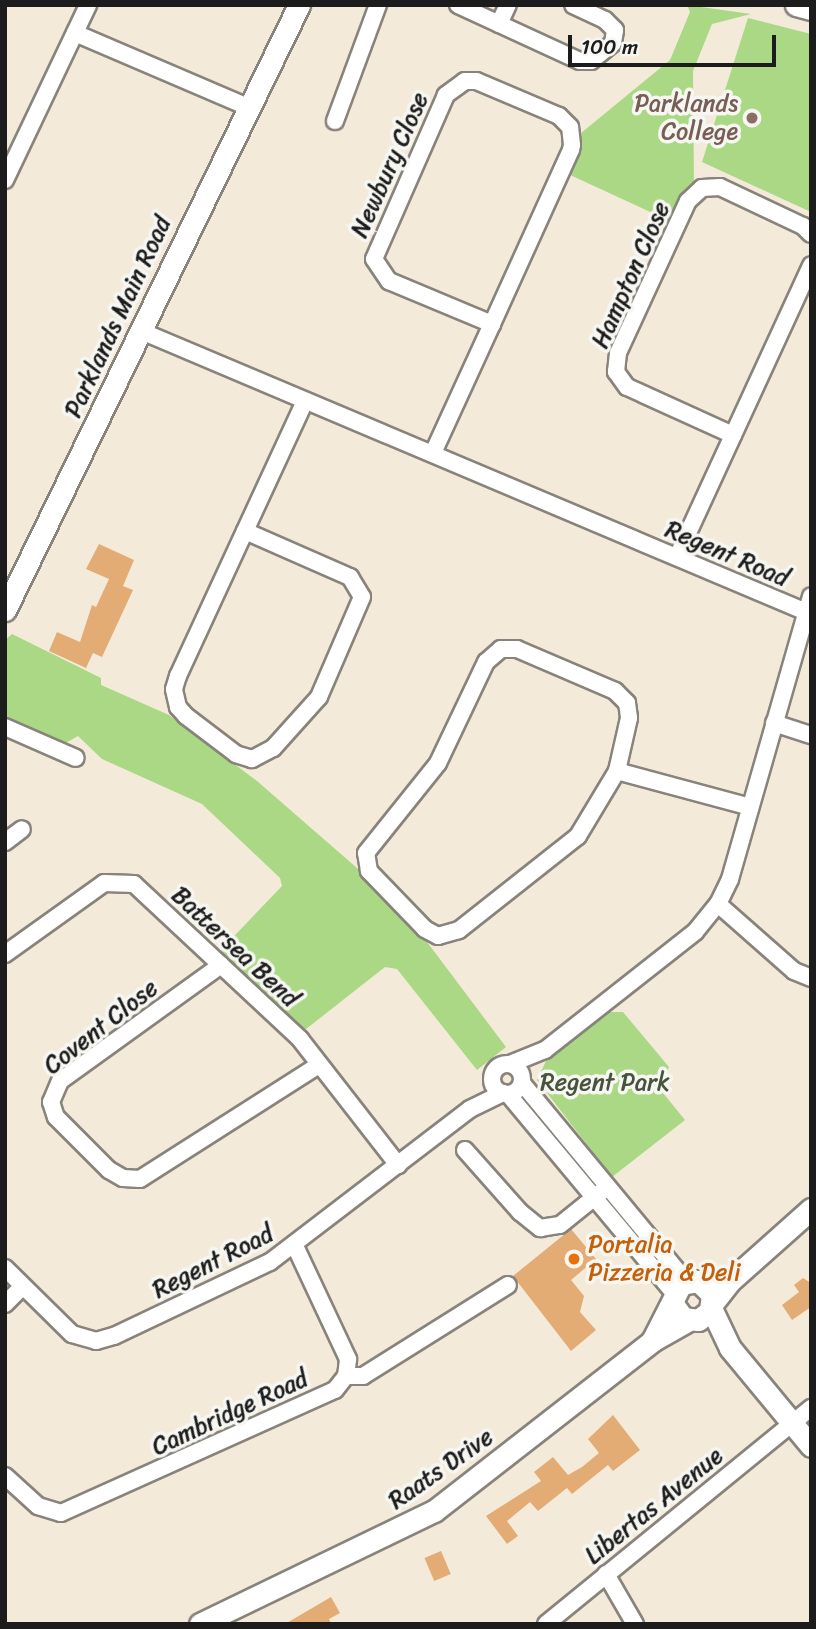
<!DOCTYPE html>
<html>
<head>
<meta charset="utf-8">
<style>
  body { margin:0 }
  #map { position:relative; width:816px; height:1629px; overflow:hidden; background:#f4eada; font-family:Sriracha,sans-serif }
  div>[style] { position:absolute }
  .green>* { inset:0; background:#aad885 }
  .building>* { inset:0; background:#e3ac74; transform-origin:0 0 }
  .roads { filter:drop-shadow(2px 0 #88837b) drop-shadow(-2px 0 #88837b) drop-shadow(0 2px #88837b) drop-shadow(0 -2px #88837b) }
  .minor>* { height:16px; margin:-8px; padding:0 8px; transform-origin:8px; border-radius:8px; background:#fff }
  .minor>.ring { margin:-8px; padding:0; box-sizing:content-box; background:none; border:16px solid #fff; border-radius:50% }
  .tertiary>* { height:21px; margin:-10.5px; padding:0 10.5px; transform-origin:10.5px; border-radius:10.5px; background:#fff }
  .dots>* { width:19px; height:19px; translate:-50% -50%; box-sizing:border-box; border:4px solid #f6f6f2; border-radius:50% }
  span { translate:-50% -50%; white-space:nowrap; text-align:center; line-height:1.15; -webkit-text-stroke:7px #f6f6f2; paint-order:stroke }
  .education-label { font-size:24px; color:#785e54 }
  .right { translate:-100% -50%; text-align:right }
  .street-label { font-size:24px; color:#1c1c1c }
  .park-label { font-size:24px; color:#47543c }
  .food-label { font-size:24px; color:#c56008 }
  .left { translate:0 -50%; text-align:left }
  .frame { position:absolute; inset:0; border:7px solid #1c1c1c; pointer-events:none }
  .scale { position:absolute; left:568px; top:35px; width:208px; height:32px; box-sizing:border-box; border:4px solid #1c1c1c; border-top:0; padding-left:9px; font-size:21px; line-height:24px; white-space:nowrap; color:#1c1c1c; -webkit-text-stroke:5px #f6f6f2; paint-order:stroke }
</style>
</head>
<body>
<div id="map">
  <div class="green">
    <i style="clip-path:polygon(687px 5px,751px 14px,712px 24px,693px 71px,694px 185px,672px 222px,568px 174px,581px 144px,575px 138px,670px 60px,690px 12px)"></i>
    <i style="clip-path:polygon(748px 18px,811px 34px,811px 212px,702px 162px)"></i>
    <i style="clip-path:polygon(12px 634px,101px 678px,101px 685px,169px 715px,257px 781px,365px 875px,418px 930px,506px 1047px,477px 1070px,397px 969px,385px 967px,301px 1033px,217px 954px,282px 886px,280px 878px,202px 804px,102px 759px,78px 736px,64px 744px,5px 723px,5px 640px)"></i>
    <i style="clip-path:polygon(610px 1012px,623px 1012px,669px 1067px,659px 1088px,685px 1120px,612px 1177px,537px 1080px,546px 1061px)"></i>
  </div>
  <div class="building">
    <i style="clip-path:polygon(99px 544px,134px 560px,123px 586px,133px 590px,102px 657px,93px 653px,86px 668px,49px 651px,57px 632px,80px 642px,92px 605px,96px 607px,109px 579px,86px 569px)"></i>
    <i style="clip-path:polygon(571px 1229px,596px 1259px,571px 1280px,584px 1296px,580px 1312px,596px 1330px,571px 1351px,513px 1276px)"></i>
    <i style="clip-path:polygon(803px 1278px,811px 1283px,811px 1307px,792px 1320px,782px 1305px,799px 1292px,794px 1285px)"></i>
    <i style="clip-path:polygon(613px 1415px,640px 1450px,613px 1471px,608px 1465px,572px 1494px,567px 1488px,538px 1511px,530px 1502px,507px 1521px,518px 1536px,507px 1544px,486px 1516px,541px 1481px,534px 1472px,553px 1457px,568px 1475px,582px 1467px,599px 1453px,588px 1439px)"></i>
    <i style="left:441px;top:1551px;width:25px;height:18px;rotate:67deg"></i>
    <i style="clip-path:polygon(331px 1597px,340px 1613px,329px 1619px,331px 1624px,285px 1624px)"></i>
  </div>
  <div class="roads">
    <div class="minor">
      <i style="left:458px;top:5px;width:134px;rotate:24.7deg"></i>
      <i style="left:580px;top:61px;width:11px"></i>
      <i style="left:591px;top:61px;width:28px;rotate:-39deg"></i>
      <i style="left:613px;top:43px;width:13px;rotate:-81deg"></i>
      <i style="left:615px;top:30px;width:14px;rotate:-135deg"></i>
      <i style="left:605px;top:20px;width:35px;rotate:-155deg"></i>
      <i style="left:499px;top:24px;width:21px;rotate:-65deg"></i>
      <i style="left:75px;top:33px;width:188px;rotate:23.2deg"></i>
      <i style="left:335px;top:121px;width:124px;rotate:-69.7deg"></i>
      <i style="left:5px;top:180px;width:194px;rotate:-64.6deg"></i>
      <i style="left:141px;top:331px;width:720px;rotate:22.9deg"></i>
      <i style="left:733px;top:435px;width:116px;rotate:-155.6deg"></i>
      <i style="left:627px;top:387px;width:19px;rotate:-126deg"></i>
      <i style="left:616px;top:372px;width:19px;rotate:-84deg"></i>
      <i style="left:618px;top:353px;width:167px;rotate:-65.3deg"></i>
      <i style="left:688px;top:201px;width:19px;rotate:-43deg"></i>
      <i style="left:702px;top:188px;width:18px;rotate:-3deg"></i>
      <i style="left:720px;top:187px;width:92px;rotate:25.2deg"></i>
      <i style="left:803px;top:226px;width:11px;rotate:45deg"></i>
      <i style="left:433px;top:453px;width:142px;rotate:-65.4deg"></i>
      <i style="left:492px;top:324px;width:191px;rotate:-65.6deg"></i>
      <i style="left:571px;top:150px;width:5px;rotate:-79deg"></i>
      <i style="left:572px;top:145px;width:18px;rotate:-96deg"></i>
      <i style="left:570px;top:127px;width:16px;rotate:-135deg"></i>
      <i style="left:559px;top:116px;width:90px;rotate:-157.1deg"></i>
      <i style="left:476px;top:81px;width:11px;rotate:180deg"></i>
      <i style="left:465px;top:81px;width:24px;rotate:144deg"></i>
      <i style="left:446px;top:95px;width:179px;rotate:113.7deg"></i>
      <i style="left:374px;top:259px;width:27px;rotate:56deg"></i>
      <i style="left:389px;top:281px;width:112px;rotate:22.7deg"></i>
      <i style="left:245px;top:531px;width:115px;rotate:23.7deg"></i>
      <i style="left:350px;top:577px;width:23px;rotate:59deg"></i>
      <i style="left:362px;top:597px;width:109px;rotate:113.3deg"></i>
      <i style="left:319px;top:697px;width:69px;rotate:132deg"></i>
      <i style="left:273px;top:748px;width:24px;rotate:152deg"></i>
      <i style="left:252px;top:759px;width:17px;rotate:-163deg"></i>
      <i style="left:236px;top:754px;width:63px;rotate:-142.8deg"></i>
      <i style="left:186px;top:716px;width:12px;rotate:-132deg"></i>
      <i style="left:178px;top:707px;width:18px;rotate:-103deg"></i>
      <i style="left:174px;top:689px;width:14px;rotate:-73deg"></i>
      <i style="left:178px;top:676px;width:303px;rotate:-65.2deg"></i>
      <i style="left:677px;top:557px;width:321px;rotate:-65.3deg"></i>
      <i style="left:501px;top:649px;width:16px"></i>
      <i style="left:517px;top:649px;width:107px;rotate:23.2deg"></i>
      <i style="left:615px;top:691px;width:17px;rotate:45deg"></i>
      <i style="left:627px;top:703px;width:15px;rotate:82deg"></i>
      <i style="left:629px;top:718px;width:54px;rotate:102.8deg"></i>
      <i style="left:617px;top:771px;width:76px;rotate:121deg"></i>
      <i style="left:578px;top:836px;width:152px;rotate:141.7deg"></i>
      <i style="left:459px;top:930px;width:22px;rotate:164deg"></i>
      <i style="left:438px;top:936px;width:15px;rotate:-152deg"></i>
      <i style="left:425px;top:929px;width:81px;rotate:-134deg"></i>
      <i style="left:369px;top:871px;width:18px;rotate:-99deg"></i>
      <i style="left:366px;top:853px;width:115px;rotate:-51.3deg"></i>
      <i style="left:438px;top:763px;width:112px;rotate:-64.6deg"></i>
      <i style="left:486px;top:662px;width:20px;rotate:-41deg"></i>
      <i style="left:774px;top:723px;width:39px;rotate:18deg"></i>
      <i style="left:5px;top:727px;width:77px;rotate:23.6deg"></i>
      <i style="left:617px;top:771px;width:138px;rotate:15.1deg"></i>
      <i style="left:5px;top:842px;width:21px;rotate:-37deg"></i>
      <i style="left:718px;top:904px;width:101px;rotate:41.4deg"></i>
      <i style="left:794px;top:971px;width:18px;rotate:22deg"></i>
      <i style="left:5px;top:954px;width:122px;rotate:-35.6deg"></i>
      <i style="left:104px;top:883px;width:30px;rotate:2deg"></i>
      <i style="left:134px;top:884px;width:227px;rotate:43deg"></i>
      <i style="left:300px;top:1039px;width:160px;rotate:52.1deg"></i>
      <i style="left:221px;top:965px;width:198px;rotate:144.2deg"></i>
      <i style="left:60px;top:1081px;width:23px;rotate:113deg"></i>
      <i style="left:51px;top:1102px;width:16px;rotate:72deg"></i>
      <i style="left:56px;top:1117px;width:75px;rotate:45deg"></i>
      <i style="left:109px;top:1170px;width:16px;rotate:30deg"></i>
      <i style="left:123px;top:1178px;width:17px;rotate:3deg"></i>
      <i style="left:140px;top:1179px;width:212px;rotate:-32.5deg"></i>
      <i style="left:510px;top:1064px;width:38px;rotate:-22deg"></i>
      <i style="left:545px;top:1050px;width:191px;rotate:-38.2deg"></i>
      <i style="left:695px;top:932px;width:36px;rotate:-51deg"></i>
      <i style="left:718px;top:904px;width:28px;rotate:-64deg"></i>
      <i style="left:730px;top:879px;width:294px;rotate:-74deg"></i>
      <i class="ring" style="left:492px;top:1064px;width:14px;height:14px"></i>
      <i style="left:522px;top:1083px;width:257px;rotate:50.4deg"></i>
      <i style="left:508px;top:1094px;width:259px;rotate:50.2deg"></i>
      <i style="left:465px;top:1150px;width:83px;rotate:48.4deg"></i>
      <i style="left:520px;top:1212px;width:26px;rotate:39deg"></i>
      <i style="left:540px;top:1228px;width:20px;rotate:-9deg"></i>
      <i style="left:560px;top:1225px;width:53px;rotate:-38.8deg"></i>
      <i style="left:5px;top:1268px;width:94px;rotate:44.6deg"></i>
      <i style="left:72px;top:1334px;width:25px;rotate:16deg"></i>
      <i style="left:96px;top:1341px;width:19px;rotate:-16deg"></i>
      <i style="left:114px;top:1336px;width:173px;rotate:-25.4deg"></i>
      <i style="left:270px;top:1262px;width:252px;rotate:-37.4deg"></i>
      <i style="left:470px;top:1109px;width:37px;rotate:-26deg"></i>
      <i style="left:5px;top:1304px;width:25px;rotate:-45deg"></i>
      <i style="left:346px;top:1376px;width:17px"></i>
      <i style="left:363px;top:1376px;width:171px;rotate:-32.1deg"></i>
      <i style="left:5px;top:1476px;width:45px;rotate:42.3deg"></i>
      <i style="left:38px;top:1506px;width:24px;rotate:17deg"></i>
      <i style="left:61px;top:1513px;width:300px;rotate:-24.2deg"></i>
      <i style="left:335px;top:1390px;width:18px;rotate:-52deg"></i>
      <i style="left:346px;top:1376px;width:17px;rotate:-83deg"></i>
      <i style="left:348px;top:1359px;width:125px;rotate:-115.1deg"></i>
      <i style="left:606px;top:1574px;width:58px;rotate:59.9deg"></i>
      <i style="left:546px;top:1624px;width:342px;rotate:-39.2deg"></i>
    </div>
    <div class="tertiary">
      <i style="left:796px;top:5px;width:16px;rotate:15deg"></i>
      <i style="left:5px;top:610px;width:673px;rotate:-64.08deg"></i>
      <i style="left:712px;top:1304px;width:28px;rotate:-52deg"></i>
      <i style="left:729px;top:1282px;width:110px;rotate:-41.7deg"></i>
      <i style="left:711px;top:1308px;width:44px;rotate:64.6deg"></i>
      <i style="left:730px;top:1348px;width:127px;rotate:50.4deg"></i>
      <i style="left:652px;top:1341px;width:64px;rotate:-63deg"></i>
      <i style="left:681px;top:1284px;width:17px;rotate:-10deg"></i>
      <i style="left:698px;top:1281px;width:19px;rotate:43deg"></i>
      <i style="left:712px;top:1294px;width:17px;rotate:97deg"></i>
      <i style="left:710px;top:1311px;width:15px;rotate:143deg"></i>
      <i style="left:698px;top:1320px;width:15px;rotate:-172deg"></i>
      <i style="left:683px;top:1318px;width:17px;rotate:-126deg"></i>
      <i style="left:200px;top:1624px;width:260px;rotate:-25.8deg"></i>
      <i style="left:434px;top:1511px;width:276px;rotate:-37.9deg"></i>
      <i style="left:652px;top:1341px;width:43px;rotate:-29.6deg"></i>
    </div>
  </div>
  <div class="dots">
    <i style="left:752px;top:118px;background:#8d6e63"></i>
    <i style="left:574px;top:1259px;background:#e8710a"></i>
  </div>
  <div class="education-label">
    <span class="right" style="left:738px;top:118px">Parklands<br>College</span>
  </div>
  <div class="street-label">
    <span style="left:390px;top:165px;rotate:-66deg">Newbury Close</span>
    <span style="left:631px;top:275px;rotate:-66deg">Hampton Close</span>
    <span style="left:118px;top:317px;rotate:-65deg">Parklands Main Road</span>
    <span style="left:727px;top:554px;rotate:23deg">Regent Road</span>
    <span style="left:235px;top:947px;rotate:43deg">Battersea Bend</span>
    <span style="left:101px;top:1027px;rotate:-38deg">Covent Close</span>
    <span style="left:213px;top:1262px;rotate:-27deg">Regent Road</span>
    <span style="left:230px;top:1413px;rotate:-25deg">Cambridge Road</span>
    <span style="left:441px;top:1469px;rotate:-35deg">Raats Drive</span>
    <span style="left:654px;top:1506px;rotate:-39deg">Libertas Avenue</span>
  </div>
  <div class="park-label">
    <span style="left:605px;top:1083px">Regent Park</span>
  </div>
  <div class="food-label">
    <span class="left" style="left:588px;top:1259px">Portalia<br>Pizzeria &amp; Deli</span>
  </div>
  <div class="frame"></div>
  <div class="scale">100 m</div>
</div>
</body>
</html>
